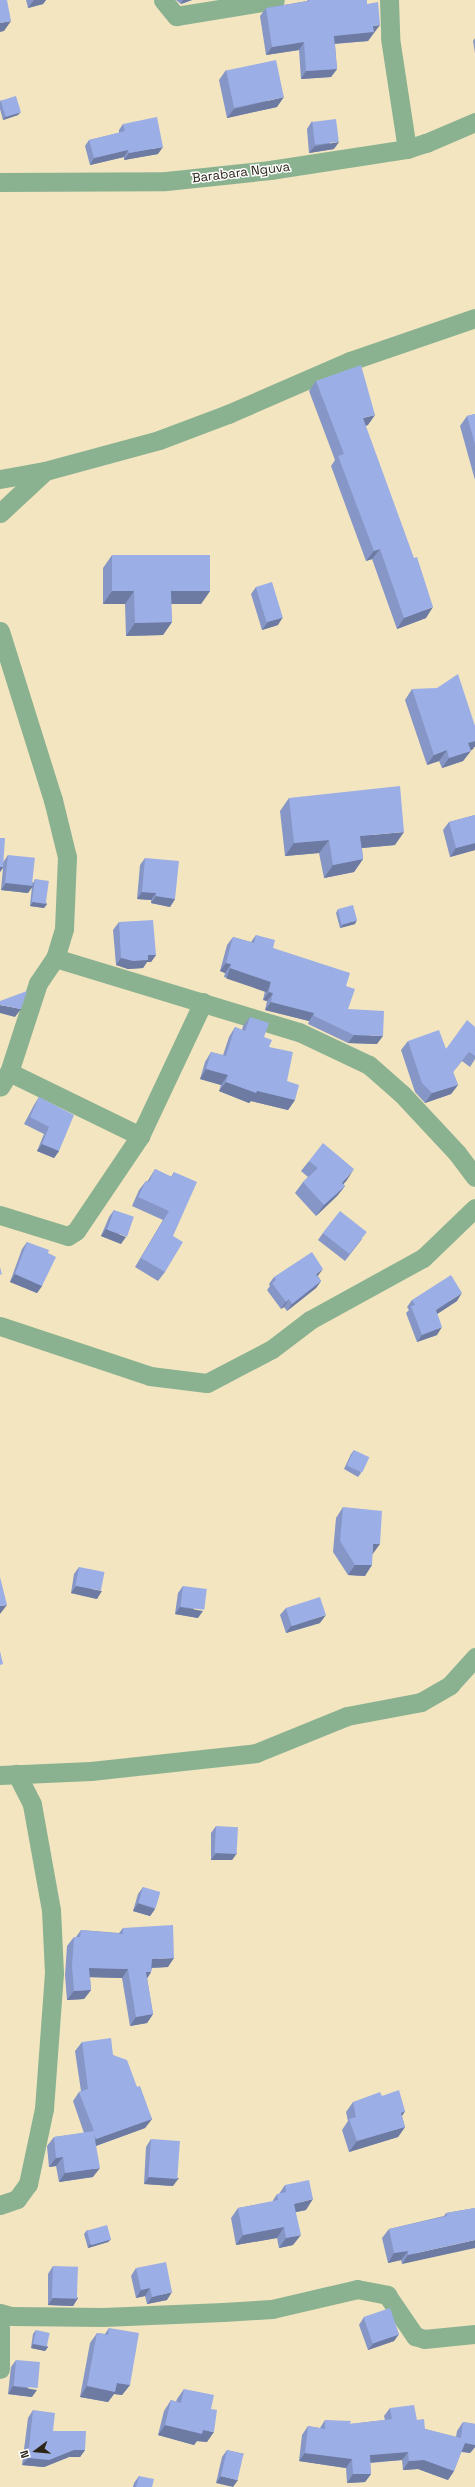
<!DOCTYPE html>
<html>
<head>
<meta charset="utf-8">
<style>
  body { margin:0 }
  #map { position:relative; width:475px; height:2487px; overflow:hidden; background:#f2e5c0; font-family:"Space Grotesk",sans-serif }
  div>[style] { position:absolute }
  .street>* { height:19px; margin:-9.5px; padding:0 9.5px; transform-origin:9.5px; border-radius:9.5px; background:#8ab291 }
  .wall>* { inset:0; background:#8696c6 }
  .shaded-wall>* { inset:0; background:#6d7aa1; transform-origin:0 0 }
  .building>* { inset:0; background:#9caee6; transform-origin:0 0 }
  span { translate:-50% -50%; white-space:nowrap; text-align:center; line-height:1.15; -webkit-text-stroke:3px #fff; paint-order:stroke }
  .street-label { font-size:13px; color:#2b2518 }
  .north { position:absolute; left:16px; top:2431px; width:40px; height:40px; -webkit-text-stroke:3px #fff; paint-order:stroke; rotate:254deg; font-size:11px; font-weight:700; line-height:16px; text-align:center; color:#2b2518 }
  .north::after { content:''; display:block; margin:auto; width:14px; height:18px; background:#2b2518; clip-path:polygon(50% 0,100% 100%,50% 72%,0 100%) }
</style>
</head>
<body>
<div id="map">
  <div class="street">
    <i style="left:163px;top:0;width:21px;rotate:51deg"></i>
    <i style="left:176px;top:16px;width:100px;rotate:-9.2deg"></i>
    <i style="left:389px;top:0;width:38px;rotate:88deg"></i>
    <i style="left:390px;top:38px;width:112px;rotate:81.3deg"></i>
    <i style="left:0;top:182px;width:166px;rotate:-0.3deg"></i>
    <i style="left:166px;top:181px;width:105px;rotate:-6deg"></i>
    <i style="left:270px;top:170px;width:139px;rotate:-8.7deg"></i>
    <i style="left:407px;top:149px;width:20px;rotate:-18deg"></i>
    <i style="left:426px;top:143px;width:53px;rotate:-23.2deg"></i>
    <i style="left:0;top:479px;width:46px;rotate:-10.1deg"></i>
    <i style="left:45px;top:471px;width:118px;rotate:-15.2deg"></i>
    <i style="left:159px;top:440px;width:74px;rotate:-20.6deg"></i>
    <i style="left:228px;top:414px;width:133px;rotate:-23.5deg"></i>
    <i style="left:350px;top:361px;width:132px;rotate:-19deg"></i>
    <i style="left:0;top:513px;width:62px;rotate:-43deg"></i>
    <i style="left:0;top:631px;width:177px;rotate:72.6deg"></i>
    <i style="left:53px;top:800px;width:59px;rotate:76.2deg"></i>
    <i style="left:67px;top:857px;width:72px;rotate:92.4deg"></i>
    <i style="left:64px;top:929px;width:30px;rotate:107deg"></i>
    <i style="left:55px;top:958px;width:30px;rotate:124deg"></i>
    <i style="left:38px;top:983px;width:94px;rotate:108deg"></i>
    <i style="left:9px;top:1072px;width:17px;rotate:121deg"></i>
    <i style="left:55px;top:958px;width:255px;rotate:16.9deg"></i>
    <i style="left:299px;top:1032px;width:77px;rotate:25.2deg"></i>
    <i style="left:369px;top:1065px;width:44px;rotate:41.3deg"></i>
    <i style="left:402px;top:1094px;width:81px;rotate:47deg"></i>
    <i style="left:457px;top:1153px;width:30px;rotate:53deg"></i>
    <i style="left:9px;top:1072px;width:146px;rotate:26deg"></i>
    <i style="left:0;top:1215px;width:71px;rotate:17.2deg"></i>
    <i style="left:68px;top:1236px;width:9px;rotate:-32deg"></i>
    <i style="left:76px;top:1231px;width:115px;rotate:-56deg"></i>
    <i style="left:140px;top:1136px;width:148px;rotate:-64.8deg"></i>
    <i style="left:0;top:1326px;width:158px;rotate:18.4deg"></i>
    <i style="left:150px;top:1376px;width:57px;rotate:7deg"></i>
    <i style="left:207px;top:1383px;width:73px;rotate:-27.6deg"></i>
    <i style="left:272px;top:1349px;width:48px;rotate:-37.3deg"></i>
    <i style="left:310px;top:1320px;width:129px;rotate:-28.8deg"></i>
    <i style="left:423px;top:1258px;width:72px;rotate:-43.9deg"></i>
    <i style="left:0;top:1775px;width:91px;rotate:-2.5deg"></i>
    <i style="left:91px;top:1771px;width:166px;rotate:-6.2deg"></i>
    <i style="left:256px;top:1753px;width:98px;rotate:-22.1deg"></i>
    <i style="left:347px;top:1716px;width:75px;rotate:-10.7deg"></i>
    <i style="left:421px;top:1702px;width:34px;rotate:-30deg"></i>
    <i style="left:450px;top:1685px;width:38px;rotate:-48deg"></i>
    <i style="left:0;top:2205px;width:18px;rotate:-19deg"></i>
    <i style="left:17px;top:2199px;width:19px;rotate:-54deg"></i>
    <i style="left:28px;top:2184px;width:77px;rotate:-78deg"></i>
    <i style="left:44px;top:2109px;width:136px;rotate:-85.8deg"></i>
    <i style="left:54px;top:1973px;width:63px;rotate:-92.7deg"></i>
    <i style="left:51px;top:1910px;width:108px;rotate:-100.2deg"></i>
    <i style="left:32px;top:1804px;width:34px;rotate:-117deg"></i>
    <i style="left:0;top:2313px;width:11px;rotate:15deg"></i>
    <i style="left:11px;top:2316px;width:92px;rotate:0.6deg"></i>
    <i style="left:103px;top:2317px;width:120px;rotate:-2.4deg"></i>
    <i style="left:223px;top:2312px;width:49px;rotate:-3.5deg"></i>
    <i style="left:272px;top:2309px;width:87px;rotate:-13.2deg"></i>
    <i style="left:357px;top:2289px;width:31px;rotate:11deg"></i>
    <i style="left:387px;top:2295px;width:50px;rotate:55.7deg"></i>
    <i style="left:415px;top:2336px;width:9px;rotate:18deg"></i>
    <i style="left:424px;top:2339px;width:51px;rotate:-5.6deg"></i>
    <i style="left:0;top:2327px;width:42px;rotate:90deg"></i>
  </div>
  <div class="wall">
    <i style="clip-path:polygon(26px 0,46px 0,43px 4px,28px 8px)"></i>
    <i style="clip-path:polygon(176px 0,192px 0,181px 4px)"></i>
    <i style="clip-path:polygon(308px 0,367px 0,367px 4px,374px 33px,373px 33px,368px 41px,335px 44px,337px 69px,331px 77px,301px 79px,299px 50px,266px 55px,260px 16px,266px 8px,307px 1px)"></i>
    <i style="clip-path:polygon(475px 38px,475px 53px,473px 41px)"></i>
    <i style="clip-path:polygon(226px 70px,277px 107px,227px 118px,219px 80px)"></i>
    <i style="clip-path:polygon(1px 100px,18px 115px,3px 120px,0 109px,0 102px)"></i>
    <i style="clip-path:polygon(312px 121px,334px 149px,309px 153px,307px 129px)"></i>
    <i style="clip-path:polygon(123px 124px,158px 154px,124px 160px,124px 157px,90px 165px,85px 146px,89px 140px,119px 133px,119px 130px)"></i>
    <i style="clip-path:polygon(316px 381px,368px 425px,365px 426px,426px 618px,397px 629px,372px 559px,366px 561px,331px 466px,335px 460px,309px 391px)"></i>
    <i style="clip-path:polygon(475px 414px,475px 480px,460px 426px,467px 416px)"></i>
    <i style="clip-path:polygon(112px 555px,210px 591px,201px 604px,171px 604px,172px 622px,163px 635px,126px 636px,125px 604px,103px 604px,103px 568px)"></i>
    <i style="clip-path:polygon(256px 587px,278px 625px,262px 630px,251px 594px)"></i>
    <i style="clip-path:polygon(412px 689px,475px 726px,475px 746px,472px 750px,471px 750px,463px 761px,442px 768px,439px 761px,427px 765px,405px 700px)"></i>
    <i style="clip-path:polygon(289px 798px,395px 845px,362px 848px,363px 859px,354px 872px,324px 878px,319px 853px,285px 856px,280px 811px)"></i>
    <i style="clip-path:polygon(475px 815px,475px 850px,450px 857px,443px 830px,449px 822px)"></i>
    <i style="clip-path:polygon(8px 855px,33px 883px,35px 879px,47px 904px,44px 908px,30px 906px,32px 886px,28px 893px,1px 890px,3px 868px,0 872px,0 867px)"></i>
    <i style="clip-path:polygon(145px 858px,175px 899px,170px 907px,151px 903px,151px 900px,137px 899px,140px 865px)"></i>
    <i style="clip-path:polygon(338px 909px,355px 924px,340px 928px,336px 913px)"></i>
    <i style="clip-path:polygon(119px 922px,156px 955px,151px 962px,147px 962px,143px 968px,128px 969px,116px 965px,113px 930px)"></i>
    <i style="clip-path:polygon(256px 935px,273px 948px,346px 986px,348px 1009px,377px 1044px,348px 1043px,308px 1024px,309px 1021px,265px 1010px,267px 1001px,263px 1000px,265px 991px,224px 977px,225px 973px,220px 971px,227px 945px,233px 937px,251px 942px)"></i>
    <i style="clip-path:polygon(250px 1017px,264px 1037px,287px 1081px,295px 1100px,288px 1110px,251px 1101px,249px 1103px,219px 1091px,221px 1085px,200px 1079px,205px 1062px,211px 1052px,223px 1055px,229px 1037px,235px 1027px,242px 1030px,243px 1026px)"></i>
    <i style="clip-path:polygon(475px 1027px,475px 1059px,470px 1067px,462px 1061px,453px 1072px,458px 1085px,451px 1094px,425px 1103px,415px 1092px,401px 1050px,408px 1041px,446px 1049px)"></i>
    <i style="clip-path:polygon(39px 1097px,59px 1151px,54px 1158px,37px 1151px,44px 1134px,24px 1124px,34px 1105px)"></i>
    <i style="clip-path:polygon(309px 1161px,347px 1180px,343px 1184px,345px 1186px,337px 1196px,316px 1216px,295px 1193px,303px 1182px,308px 1177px,301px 1171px)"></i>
    <i style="clip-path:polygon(155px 1169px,171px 1177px,174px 1172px,173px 1236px,165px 1272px,158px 1281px,135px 1267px,163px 1220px,132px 1206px,139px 1190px,146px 1181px,147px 1182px)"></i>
    <i style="clip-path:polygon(114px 1210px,121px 1244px,101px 1236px,109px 1217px)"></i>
    <i style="clip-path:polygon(323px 1233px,362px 1239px,345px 1261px,318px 1240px)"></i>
    <i style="clip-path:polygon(27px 1242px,48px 1253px,42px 1286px,37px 1293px,10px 1282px,22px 1249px)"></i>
    <i style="clip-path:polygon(318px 1276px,321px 1281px,316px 1288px,287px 1311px,284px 1307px,281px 1309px,267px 1290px,270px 1286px,269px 1284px,274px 1277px)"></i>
    <i style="clip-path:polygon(412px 1300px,457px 1301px,437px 1314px,437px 1335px,417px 1342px,406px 1313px,409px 1310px,407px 1307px)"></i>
    <i style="clip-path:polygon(354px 1450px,361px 1473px,358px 1477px,344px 1469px,351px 1454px)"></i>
    <i style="clip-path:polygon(343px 1507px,372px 1555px,365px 1576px,348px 1575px,333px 1552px,336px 1518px)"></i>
    <i style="clip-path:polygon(79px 1567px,97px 1599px,71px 1593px,74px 1574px)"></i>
    <i style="clip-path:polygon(183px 1586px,198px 1618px,175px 1614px,178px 1593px)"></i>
    <i style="clip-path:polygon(286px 1608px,320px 1623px,286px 1633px,280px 1615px)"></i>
    <i style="clip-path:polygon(216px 1826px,237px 1853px,232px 1860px,211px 1860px,211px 1833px)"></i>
    <i style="clip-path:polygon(143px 1887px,155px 1909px,150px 1916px,133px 1911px,138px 1894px)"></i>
    <i style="clip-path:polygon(123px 1928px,168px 1967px,152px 1968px,151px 1972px,147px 1978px,153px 2014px,147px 2023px,130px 2026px,122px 1978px,90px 1977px,91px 1990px,84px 1999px,67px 2000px,65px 1975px,67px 1946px,74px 1937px,76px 1937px,81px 1930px,119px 1933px)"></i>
    <i style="clip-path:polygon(82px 2042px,113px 2055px,137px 2087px,152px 2119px,145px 2128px,96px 2146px,93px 2177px,59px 2182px,56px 2166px,49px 2167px,47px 2146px,54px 2137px,84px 2133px,73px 2101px,79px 2092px,81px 2091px,75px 2051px)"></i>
    <i style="clip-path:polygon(382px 2096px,405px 2111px,402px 2116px,405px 2127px,398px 2137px,349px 2152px,342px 2130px,348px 2121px,346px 2112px,353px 2102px)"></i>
    <i style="clip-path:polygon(151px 2139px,173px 2186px,144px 2184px,146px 2147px)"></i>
    <i style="clip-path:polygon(285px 2185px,306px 2210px,296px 2212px,293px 2245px,279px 2248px,277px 2238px,236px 2245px,231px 2218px,238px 2208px,272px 2202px,277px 2194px,279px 2194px)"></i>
    <i style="clip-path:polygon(475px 2208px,402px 2264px,401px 2260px,388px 2263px,382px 2238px,389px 2229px,444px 2216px,446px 2213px)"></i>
    <i style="clip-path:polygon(87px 2230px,111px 2239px,108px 2242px,88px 2248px,84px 2234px)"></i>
    <i style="clip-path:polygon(53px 2266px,78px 2298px,73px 2306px,48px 2305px,48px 2274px)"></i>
    <i style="clip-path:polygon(136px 2268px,167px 2300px,147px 2304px,145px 2296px,136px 2298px,131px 2276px)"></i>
    <i style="clip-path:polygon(364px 2317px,399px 2334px,394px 2341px,368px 2350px,359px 2325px)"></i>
    <i style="clip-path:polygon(109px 2328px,130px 2385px,122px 2395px,114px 2394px,108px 2402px,80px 2397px,90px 2343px,97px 2333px,105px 2334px)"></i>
    <i style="clip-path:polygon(36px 2330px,48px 2347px,45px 2351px,31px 2348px,33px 2334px)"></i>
    <i style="clip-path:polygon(16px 2360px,32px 2397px,8px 2394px,11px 2367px)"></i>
    <i style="clip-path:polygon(184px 2389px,211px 2409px,207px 2442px,197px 2441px,194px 2445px,158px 2435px,164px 2411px,171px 2400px,176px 2402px,177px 2399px)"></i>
    <i style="clip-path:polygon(390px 2408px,417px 2420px,425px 2429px,456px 2437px,457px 2431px,463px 2422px,475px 2424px,475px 2447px,470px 2453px,461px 2452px,454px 2471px,448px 2480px,418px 2469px,403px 2470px,402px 2460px,370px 2463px,371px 2474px,365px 2482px,347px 2483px,346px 2468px,299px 2461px,302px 2435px,308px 2426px,320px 2428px,325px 2420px,350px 2424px,385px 2420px,384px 2416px)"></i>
    <i style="clip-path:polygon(33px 2410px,53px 2431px,85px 2450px,80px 2457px,69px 2457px,44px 2467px,22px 2465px,28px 2418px)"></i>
    <i style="clip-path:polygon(227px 2450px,244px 2454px,216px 2483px,222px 2457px)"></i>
    <i style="clip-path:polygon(139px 2476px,152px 2487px,133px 2487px,134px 2483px)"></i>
  </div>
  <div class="shaded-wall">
    <i style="clip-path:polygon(34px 0,46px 0,43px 4px,28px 8px)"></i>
    <i style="clip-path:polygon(183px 0,192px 0,181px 4px)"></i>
    <i style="clip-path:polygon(11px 21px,4px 31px,0 32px,0 23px)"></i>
    <i style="clip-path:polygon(380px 25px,368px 41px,329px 44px,334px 36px,373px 26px)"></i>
    <i style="clip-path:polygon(304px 42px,299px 50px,266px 55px,272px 47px)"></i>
    <i style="clip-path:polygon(337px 69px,331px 77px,301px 79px,306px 71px)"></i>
    <i style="clip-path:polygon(284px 97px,277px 107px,227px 118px,234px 109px)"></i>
    <i style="clip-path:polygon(21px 112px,18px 115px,3px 120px,6px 116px)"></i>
    <i style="clip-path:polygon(339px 142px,334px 149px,309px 153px,315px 146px)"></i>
    <i style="clip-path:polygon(163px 147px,158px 154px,124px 160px,129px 153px)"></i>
    <i style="clip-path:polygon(128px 150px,124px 157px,90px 165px,94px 158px)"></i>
    <i style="clip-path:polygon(375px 415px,368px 425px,355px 429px,363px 418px)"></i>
    <i style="clip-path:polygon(380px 549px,372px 559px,366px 561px,374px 551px)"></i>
    <i style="clip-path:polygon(112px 591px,134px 591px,125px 604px,103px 604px)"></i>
    <i style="clip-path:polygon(171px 591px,210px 591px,201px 604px,162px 604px)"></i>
    <i style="clip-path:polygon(433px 607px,426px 618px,397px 629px,404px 618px)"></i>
    <i style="clip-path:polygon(283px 617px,278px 625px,262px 630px,268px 622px)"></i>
    <i style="clip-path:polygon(172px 622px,163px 635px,126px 636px,135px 623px)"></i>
    <i style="clip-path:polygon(475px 741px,475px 746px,472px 750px,461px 754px,468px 743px)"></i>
    <i style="clip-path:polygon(447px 750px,439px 761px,427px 765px,434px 755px)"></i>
    <i style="clip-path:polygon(471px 751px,463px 761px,442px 768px,449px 758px)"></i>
    <i style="clip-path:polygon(404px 832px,395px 845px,351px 849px,360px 836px)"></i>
    <i style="clip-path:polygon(329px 840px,319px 853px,285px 856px,294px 843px)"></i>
    <i style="clip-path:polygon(475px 843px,475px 850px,450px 857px,456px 848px)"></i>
    <i style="clip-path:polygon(363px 859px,354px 872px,324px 878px,333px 865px)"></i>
    <i style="clip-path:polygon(0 867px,3px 867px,0 872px)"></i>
    <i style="clip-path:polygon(6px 883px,33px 886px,28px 893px,1px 890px)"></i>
    <i style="clip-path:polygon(142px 892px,156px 893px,151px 900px,137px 899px)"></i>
    <i style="clip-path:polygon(156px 896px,175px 899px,170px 907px,151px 903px)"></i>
    <i style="clip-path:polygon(33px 902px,47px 904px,44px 908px,30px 906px)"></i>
    <i style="clip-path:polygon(357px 920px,355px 924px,340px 928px,343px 925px)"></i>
    <i style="clip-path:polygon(148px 955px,156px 955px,151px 962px,147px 962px,143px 968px,128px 969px,116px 965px,121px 958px)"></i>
    <i style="clip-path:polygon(226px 963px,231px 964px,225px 973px,220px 971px)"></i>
    <i style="left:230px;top:968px;width:43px;height:11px;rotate:19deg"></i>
    <i style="clip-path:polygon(269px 992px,273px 993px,267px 1001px,263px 1000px)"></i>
    <i style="clip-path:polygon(271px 1002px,314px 1013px,309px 1021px,265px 1010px)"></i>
    <i style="clip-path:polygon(0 1005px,21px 1009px,15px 1017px,0 1013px)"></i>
    <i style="clip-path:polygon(354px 1035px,383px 1036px,377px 1044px,348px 1043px)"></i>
    <i style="clip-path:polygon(206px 1069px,228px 1075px,221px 1085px,200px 1079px)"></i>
    <i style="clip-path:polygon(226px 1082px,295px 1100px,288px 1110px,251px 1101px,249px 1103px,219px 1091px)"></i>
    <i style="clip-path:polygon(458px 1085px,451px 1094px,425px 1103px,432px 1093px)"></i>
    <i style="clip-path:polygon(42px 1144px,59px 1151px,54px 1158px,37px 1151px)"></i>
    <i style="clip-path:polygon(354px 1169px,347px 1180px,335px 1194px,342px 1183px)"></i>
    <i style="clip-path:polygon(345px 1186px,337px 1196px,316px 1216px,324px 1205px)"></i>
    <i style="clip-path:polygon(106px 1229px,126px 1237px,121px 1244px,101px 1236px)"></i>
    <i style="clip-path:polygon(323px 1269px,317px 1277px,316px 1274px)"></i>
    <i style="clip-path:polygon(15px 1274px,42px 1286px,37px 1293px,10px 1282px)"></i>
    <i style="clip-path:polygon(321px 1281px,316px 1288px,287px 1311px,292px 1304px)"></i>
    <i style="clip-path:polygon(462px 1293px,457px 1301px,431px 1318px,436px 1310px)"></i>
    <i style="clip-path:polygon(289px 1299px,284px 1307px,281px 1309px,286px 1302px)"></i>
    <i style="clip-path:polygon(442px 1327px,437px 1335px,417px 1342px,422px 1335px)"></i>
    <i style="clip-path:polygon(373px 1544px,380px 1544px,372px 1555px)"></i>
    <i style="clip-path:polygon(355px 1565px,372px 1565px,365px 1576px,348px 1575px)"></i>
    <i style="clip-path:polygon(76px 1586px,102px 1591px,97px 1599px,71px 1593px)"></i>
    <i style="clip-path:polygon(7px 1605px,0 1614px,0 1606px)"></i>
    <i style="clip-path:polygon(180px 1607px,203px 1611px,198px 1618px,175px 1614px)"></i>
    <i style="clip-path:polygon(326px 1615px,320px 1623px,286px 1633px,291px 1626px)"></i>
    <i style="clip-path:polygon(216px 1853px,237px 1853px,232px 1860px,211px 1860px)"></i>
    <i style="clip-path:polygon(138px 1903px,155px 1909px,150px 1916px,133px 1911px)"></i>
    <i style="clip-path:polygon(174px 1958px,168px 1967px,146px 1968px,152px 1959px)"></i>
    <i style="clip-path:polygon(89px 1968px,128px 1969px,122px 1978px,83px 1977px)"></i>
    <i style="clip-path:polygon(146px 1972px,151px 1972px,145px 1982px)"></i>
    <i style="clip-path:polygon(91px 1990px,84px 1999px,67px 2000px,74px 1991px)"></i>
    <i style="clip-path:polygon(153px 2014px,147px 2023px,130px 2026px,136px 2017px)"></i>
    <i style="clip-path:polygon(405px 2111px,398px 2122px,401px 2113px)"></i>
    <i style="clip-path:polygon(152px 2119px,145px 2128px,90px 2148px,96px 2139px)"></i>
    <i style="clip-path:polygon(405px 2127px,398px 2137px,349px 2152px,357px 2141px)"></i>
    <i style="clip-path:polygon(63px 2157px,56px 2166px,49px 2167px,56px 2158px)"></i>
    <i style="clip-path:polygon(100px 2168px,93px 2177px,59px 2182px,65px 2173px)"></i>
    <i style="clip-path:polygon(149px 2177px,179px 2178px,173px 2186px,144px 2184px)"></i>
    <i style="clip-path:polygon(313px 2199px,306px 2210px,287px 2214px,294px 2204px)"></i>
    <i style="clip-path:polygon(284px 2227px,277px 2238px,236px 2245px,243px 2235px)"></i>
    <i style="clip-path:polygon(301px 2235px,293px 2245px,279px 2248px,286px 2238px)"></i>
    <i style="clip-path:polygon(111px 2239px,108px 2242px,88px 2248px,90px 2244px)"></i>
    <i style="clip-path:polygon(475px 2240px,475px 2248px,402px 2264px,408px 2255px)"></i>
    <i style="clip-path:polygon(408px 2251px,401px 2260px,388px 2263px,394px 2253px)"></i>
    <i style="clip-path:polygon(150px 2288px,145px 2296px,136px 2298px,141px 2290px)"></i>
    <i style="clip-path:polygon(172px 2292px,167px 2300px,147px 2304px,152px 2297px)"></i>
    <i style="clip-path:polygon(53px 2298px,78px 2298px,73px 2306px,48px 2305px)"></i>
    <i style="clip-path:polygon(399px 2334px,394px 2341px,368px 2350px,374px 2343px)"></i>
    <i style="clip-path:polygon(33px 2344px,48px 2347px,45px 2351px,31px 2348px)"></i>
    <i style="clip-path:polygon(117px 2383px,130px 2385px,122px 2395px,114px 2394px,108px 2402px,80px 2397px,87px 2386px)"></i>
    <i style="clip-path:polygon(13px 2386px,37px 2390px,32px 2397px,8px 2394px)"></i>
    <i style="clip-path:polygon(165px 2425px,203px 2430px,214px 2432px,207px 2442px,197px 2441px,194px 2445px,158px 2435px)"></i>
    <i style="clip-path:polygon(465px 2443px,475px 2445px,475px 2447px,470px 2453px,459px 2451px)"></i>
    <i style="clip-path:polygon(74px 2450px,85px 2450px,80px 2457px,69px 2457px,44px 2467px,22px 2465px,28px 2458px)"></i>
    <i style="clip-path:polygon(408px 2452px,402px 2460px,364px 2463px,370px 2455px)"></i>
    <i style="clip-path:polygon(305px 2453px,352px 2459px,346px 2468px,299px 2461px)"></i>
    <i style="clip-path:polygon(424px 2460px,454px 2471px,448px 2480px,418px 2469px,403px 2470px,409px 2461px)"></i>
    <i style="clip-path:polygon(353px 2474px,371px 2474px,365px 2482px,347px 2483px)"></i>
    <i style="clip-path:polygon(221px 2476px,238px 2480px,233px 2487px,216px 2483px)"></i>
  </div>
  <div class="building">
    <i style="clip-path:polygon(0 0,7px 0,11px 21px,0 23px)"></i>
    <i style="clip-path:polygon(309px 0,367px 0,367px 4px,378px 2px,380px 25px,373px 26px,374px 32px,334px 36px,337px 69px,306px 71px,304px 42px,272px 47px,266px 8px,309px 1px)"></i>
    <i style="left:276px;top:60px;width:38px;height:51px;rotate:78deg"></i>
    <i style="left:16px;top:96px;width:17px;height:16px;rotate:73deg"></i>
    <i style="clip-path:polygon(157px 117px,163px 147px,129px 153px,128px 150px,94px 158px,89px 140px,125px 131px,123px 124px)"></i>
    <i style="left:336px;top:119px;width:23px;height:24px;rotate:83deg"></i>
    <i style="clip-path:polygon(361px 365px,375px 415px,363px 418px,414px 558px,417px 557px,433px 607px,404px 618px,380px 549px,374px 551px,338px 456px,344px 454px,316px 381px)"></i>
    <i style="clip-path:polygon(475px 414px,475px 444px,467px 416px)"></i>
    <i style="clip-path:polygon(112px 555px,210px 555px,210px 591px,171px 591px,172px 622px,135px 623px,134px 591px,112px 591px)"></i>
    <i style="left:272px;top:582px;width:37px;height:17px;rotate:73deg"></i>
    <i style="clip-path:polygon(458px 674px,475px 726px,475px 741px,468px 743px,471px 751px,449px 758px,447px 750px,434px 755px,412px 689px,437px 688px)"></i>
    <i style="clip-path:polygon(400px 786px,404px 832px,360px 836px,363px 859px,333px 865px,329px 840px,294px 843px,289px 798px)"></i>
    <i style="clip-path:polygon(475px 815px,475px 843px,456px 848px,449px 822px)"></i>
    <i style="clip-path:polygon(0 838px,5px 838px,3px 867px,0 867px)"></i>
    <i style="left:8px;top:855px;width:27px;height:28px;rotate:6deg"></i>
    <i style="clip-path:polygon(145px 858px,179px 861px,175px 899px,156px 896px,156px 893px,142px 892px)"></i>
    <i style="left:35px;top:879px;width:14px;height:23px;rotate:8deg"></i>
    <i style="left:353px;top:905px;width:16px;height:16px;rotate:75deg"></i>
    <i style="clip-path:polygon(153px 920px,156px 955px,148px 955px,148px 960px,133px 961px,121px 958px,119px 922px)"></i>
    <i style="clip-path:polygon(256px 935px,275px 940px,273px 948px,350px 973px,346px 986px,355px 989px,348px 1009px,384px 1011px,383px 1036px,354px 1035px,314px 1016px,314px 1013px,271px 1002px,273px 993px,269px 992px,271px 982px,230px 968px,231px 964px,226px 963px,233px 937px,254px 943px)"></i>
    <i style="clip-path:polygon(27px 991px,21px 1009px,0 1005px,0 1001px)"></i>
    <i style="clip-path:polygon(250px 1017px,269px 1023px,264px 1037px,272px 1040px,269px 1047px,293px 1052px,287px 1081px,299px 1085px,295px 1100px,257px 1091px,256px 1093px,226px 1082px,228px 1075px,206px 1069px,211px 1052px,226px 1056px,235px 1027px,245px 1031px)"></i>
    <i style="clip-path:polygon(467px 1020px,475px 1027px,475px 1056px,469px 1052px,453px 1072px,458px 1085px,432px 1093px,422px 1083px,408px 1041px,439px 1030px,446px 1049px)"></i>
    <i style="clip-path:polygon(39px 1097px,74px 1115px,59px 1151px,42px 1144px,49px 1127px,30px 1117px)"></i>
    <i style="clip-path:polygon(323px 1143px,354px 1169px,342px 1183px,345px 1186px,324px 1205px,303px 1182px,318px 1168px,309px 1161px)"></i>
    <i style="clip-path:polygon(155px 1169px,172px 1177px,174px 1172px,197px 1182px,173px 1236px,183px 1242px,165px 1272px,141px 1258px,169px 1211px,138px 1197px,146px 1181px,149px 1182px)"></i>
    <i style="left:114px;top:1210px;width:21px;height:21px;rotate:19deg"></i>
    <i style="left:340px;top:1211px;width:34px;height:28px;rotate:38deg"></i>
    <i style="clip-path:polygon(27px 1242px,49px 1250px,48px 1253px,56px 1257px,42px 1286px,15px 1274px)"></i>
    <i style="clip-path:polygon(312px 1252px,323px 1269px,316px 1274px,321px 1281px,292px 1304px,289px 1299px,286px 1302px,272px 1283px,276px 1280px,274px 1277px)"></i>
    <i style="clip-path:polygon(0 1267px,2px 1275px,0 1274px)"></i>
    <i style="clip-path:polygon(451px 1275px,462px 1293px,436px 1310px,442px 1327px,422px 1335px,411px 1306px,415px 1305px,412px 1300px)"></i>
    <i style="left:354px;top:1450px;width:17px;height:17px;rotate:25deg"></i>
    <i style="clip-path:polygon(343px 1507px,382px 1511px,380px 1544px,373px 1544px,372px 1565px,355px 1565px,340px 1541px)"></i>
    <i style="left:79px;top:1567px;width:26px;height:19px;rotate:11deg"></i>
    <i style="clip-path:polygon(0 1577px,7px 1605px,0 1606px)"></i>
    <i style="left:183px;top:1586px;width:24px;height:21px;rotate:7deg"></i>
    <i style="left:320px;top:1597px;width:19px;height:36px;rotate:72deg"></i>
    <i style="clip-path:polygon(0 1651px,3px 1664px,0 1665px)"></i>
    <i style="left:216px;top:1826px;width:22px;height:27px;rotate:3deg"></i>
    <i style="left:143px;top:1887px;width:18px;height:17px;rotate:16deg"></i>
    <i style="clip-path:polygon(173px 1925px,174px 1958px,152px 1959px,151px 1972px,146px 1972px,153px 2014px,136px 2017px,128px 1969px,89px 1968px,91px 1990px,74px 1991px,72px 1966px,74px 1937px,80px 1937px,81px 1930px,123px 1934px,123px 1928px)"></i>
    <i style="clip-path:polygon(111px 2038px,113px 2055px,127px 2060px,137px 2087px,140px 2086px,152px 2119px,96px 2139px,94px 2134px,100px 2168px,65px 2173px,63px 2157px,56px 2158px,54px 2137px,94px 2131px,79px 2092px,88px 2089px,82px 2042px)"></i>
    <i style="clip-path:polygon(399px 2090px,405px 2111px,401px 2113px,405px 2127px,357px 2141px,349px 2119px,356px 2117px,353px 2102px,380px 2092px,382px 2096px)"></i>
    <i style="left:151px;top:2139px;width:29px;height:38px;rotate:4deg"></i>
    <i style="clip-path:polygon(309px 2180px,313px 2199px,294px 2204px,301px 2235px,286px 2238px,284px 2227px,243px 2235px,238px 2208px,278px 2200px,277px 2194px,286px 2192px,285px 2185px)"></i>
    <i style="clip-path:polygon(475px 2208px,475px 2240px,408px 2255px,408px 2251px,394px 2253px,389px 2229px,447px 2216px,446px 2213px)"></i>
    <i style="left:107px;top:2225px;width:15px;height:21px;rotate:74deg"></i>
    <i style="clip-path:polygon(166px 2262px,172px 2292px,152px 2297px,150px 2288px,141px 2290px,136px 2268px)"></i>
    <i style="left:53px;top:2266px;width:25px;height:32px;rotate:2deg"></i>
    <i style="left:390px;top:2308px;width:28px;height:28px;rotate:71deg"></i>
    <i style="clip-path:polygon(109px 2328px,139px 2333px,130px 2385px,117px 2383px,115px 2392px,87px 2386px,97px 2333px,108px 2335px)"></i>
    <i style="left:36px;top:2330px;width:14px;height:14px;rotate:12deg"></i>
    <i style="left:16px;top:2360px;width:24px;height:26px;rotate:5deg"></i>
    <i style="clip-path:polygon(184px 2389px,214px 2395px,211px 2409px,217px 2410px,214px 2432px,203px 2430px,202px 2434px,165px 2425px,171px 2400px,181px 2403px)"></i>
    <i style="clip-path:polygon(414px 2405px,417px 2420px,424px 2419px,425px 2429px,461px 2438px,463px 2422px,475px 2424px,475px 2445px,465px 2443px,454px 2471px,424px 2460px,409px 2461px,408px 2452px,370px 2455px,371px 2474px,353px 2474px,352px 2459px,305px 2453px,308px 2426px,325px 2429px,325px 2420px,351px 2421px,350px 2424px,392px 2419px,390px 2408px)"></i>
    <i style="clip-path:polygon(33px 2410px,55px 2413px,53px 2431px,86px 2431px,85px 2450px,74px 2450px,49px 2460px,28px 2458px)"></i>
    <i style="left:227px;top:2450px;width:17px;height:27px;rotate:13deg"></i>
    <i style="clip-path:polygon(139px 2476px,154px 2479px,152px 2487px,136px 2487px)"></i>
  </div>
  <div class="street-label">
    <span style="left:241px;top:173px;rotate:-7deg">Barabara Nguva</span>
  </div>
  <div class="north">N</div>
</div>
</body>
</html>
